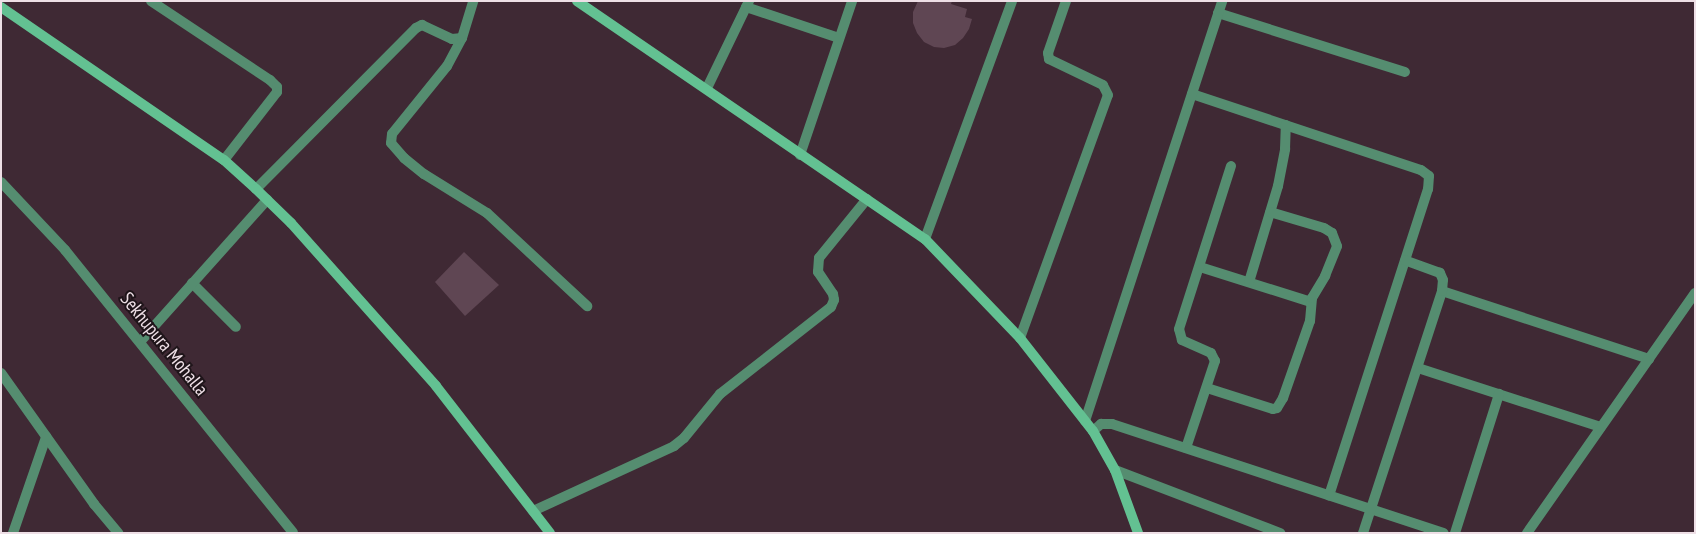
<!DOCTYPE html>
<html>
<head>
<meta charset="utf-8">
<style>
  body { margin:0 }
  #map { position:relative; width:1696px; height:534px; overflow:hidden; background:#3f2934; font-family:"PT Sans Narrow",sans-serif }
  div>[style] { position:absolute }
  .building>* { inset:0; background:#5f4653 }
  .street>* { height:10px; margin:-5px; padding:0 5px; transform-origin:5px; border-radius:5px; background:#558d70 }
  .secondary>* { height:10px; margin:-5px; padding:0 5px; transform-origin:5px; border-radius:5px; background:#63c192 }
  span { translate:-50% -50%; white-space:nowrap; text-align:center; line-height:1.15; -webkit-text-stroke:4px #1f151a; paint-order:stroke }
  .street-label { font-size:19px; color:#eedfe6 }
  .frame { position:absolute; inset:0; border:2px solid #eedfe6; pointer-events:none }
</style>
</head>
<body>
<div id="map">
  <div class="building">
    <i style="clip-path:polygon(918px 1px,952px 1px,951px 4px,967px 9px,965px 17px,972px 19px,969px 29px,963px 38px,955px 45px,944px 48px,934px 47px,924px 42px,917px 33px,913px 23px,913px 12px)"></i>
    <i style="clip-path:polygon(464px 252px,499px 285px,465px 316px,435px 282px)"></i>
  </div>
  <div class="street">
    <i style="left:151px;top:1px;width:143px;rotate:33.6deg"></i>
    <i style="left:270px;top:80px;width:10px;rotate:45deg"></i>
    <i style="left:277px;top:87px;width:5px;rotate:90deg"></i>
    <i style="left:277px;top:92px;width:86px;rotate:127.9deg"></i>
    <i style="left:746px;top:7px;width:98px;rotate:18.4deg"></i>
    <i style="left:1218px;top:13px;width:196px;rotate:17.5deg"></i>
    <i style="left:462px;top:38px;width:32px;rotate:118deg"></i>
    <i style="left:447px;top:66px;width:87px;rotate:129deg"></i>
    <i style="left:392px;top:134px;width:9px;rotate:96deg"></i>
    <i style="left:391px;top:143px;width:20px;rotate:49deg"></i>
    <i style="left:404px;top:158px;width:26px;rotate:39deg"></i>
    <i style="left:424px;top:174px;width:74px;rotate:31.8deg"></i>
    <i style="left:487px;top:213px;width:137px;rotate:42.9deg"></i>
    <i style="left:707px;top:88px;width:97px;rotate:-64.2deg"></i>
    <i style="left:1192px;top:94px;width:241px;rotate:18.4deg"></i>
    <i style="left:1421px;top:170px;width:10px;rotate:37deg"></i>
    <i style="left:1429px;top:176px;width:13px;rotate:94deg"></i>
    <i style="left:1428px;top:189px;width:322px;rotate:107.9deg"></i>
    <i style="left:800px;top:155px;width:163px;rotate:-71.3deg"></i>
    <i style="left:1px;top:182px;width:93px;rotate:46.7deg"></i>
    <i style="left:65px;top:250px;width:363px;rotate:51.1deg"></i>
    <i style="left:256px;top:189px;width:227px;rotate:-45.2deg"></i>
    <i style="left:416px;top:28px;width:7px;rotate:-27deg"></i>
    <i style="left:422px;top:25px;width:33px;rotate:25deg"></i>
    <i style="left:452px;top:39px;width:10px;rotate:-6deg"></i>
    <i style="left:462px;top:38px;width:39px;rotate:-73deg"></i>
    <i style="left:925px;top:239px;width:253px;rotate:-69.9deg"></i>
    <i style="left:1200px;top:267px;width:116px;rotate:17.5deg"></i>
    <i style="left:1249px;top:282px;width:100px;rotate:-73.2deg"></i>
    <i style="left:1278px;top:186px;width:38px;rotate:-79deg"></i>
    <i style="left:1285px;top:149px;width:24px;rotate:-88deg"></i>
    <i style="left:192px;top:283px;width:62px;rotate:45deg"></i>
    <i style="left:1442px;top:291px;width:218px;rotate:18.2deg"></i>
    <i style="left:1020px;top:338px;width:258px;rotate:-70.1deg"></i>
    <i style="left:1108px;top:95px;width:11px;rotate:-117deg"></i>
    <i style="left:1103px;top:85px;width:60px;rotate:-154.3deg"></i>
    <i style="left:1049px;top:59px;width:6px;rotate:-99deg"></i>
    <i style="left:1048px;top:53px;width:55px;rotate:-70.9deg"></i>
    <i style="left:140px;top:342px;width:191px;rotate:-48.2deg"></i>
    <i style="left:1418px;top:368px;width:192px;rotate:17.9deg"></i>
    <i style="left:1px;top:373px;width:161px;rotate:54.6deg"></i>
    <i style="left:94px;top:504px;width:38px;rotate:50deg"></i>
    <i style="left:1207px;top:388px;width:69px;rotate:17.7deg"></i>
    <i style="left:1273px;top:409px;width:4px;rotate:-14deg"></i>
    <i style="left:1277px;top:408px;width:12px;rotate:-59deg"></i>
    <i style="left:1283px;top:398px;width:82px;rotate:-70.7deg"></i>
    <i style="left:1310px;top:321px;width:23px;rotate:-85deg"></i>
    <i style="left:1312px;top:298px;width:26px;rotate:-59deg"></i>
    <i style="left:1325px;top:276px;width:32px;rotate:-68deg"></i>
    <i style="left:1337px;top:246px;width:14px;rotate:-111deg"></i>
    <i style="left:1332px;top:233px;width:9px;rotate:-148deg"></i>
    <i style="left:1324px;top:228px;width:56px;rotate:-163.5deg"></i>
    <i style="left:1085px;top:421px;width:442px;rotate:-71.9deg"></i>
    <i style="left:1093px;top:431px;width:11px;rotate:-41deg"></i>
    <i style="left:1101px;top:424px;width:11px"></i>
    <i style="left:1112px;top:424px;width:349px;rotate:18.2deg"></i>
    <i style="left:1186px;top:448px;width:92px;rotate:-71.6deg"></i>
    <i style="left:1215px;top:361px;width:9px;rotate:-117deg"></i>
    <i style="left:1211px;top:353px;width:32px;rotate:-156deg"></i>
    <i style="left:1182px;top:340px;width:11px;rotate:-105deg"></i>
    <i style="left:1179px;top:329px;width:171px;rotate:-72.3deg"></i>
    <i style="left:1115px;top:470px;width:177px;rotate:20.9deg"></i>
    <i style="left:533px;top:511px;width:155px;rotate:-24.7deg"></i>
    <i style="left:674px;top:446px;width:13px;rotate:-39deg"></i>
    <i style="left:684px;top:438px;width:57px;rotate:-50.7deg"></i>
    <i style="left:720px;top:394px;width:141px;rotate:-38.1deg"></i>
    <i style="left:831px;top:307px;width:8px;rotate:-67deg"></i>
    <i style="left:834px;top:300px;width:6px;rotate:-99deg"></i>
    <i style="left:833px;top:294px;width:27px;rotate:-124deg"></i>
    <i style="left:818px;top:272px;width:14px;rotate:-86deg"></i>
    <i style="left:819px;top:258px;width:76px;rotate:-50.9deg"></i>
    <i style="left:13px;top:533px;width:102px;rotate:-71deg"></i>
    <i style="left:1363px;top:533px;width:255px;rotate:-71.9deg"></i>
    <i style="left:1442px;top:291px;width:11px;rotate:-85deg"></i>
    <i style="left:1443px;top:280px;width:8px;rotate:-113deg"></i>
    <i style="left:1440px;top:273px;width:37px;rotate:-160deg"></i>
    <i style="left:1455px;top:533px;width:146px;rotate:-72.4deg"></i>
    <i style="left:1527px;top:533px;width:293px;rotate:-55deg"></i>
  </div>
  <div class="secondary">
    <i style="left:577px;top:1px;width:422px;rotate:34.4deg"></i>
    <i style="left:925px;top:239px;width:137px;rotate:46.2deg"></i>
    <i style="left:1020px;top:338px;width:118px;rotate:51.9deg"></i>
    <i style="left:1093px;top:431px;width:45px;rotate:60.6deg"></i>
    <i style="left:1115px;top:470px;width:67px;rotate:69.9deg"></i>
    <i style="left:1px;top:7px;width:270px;rotate:34.5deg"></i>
    <i style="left:224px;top:160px;width:43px;rotate:42.2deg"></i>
    <i style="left:256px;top:189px;width:49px;rotate:44.2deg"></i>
    <i style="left:291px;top:223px;width:218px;rotate:48.3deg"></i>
    <i style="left:436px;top:386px;width:186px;rotate:52.2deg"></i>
  </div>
  <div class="street-label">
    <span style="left:164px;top:344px;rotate:51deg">Sekhupura Mohalla</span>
  </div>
  <div class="frame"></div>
</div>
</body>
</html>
